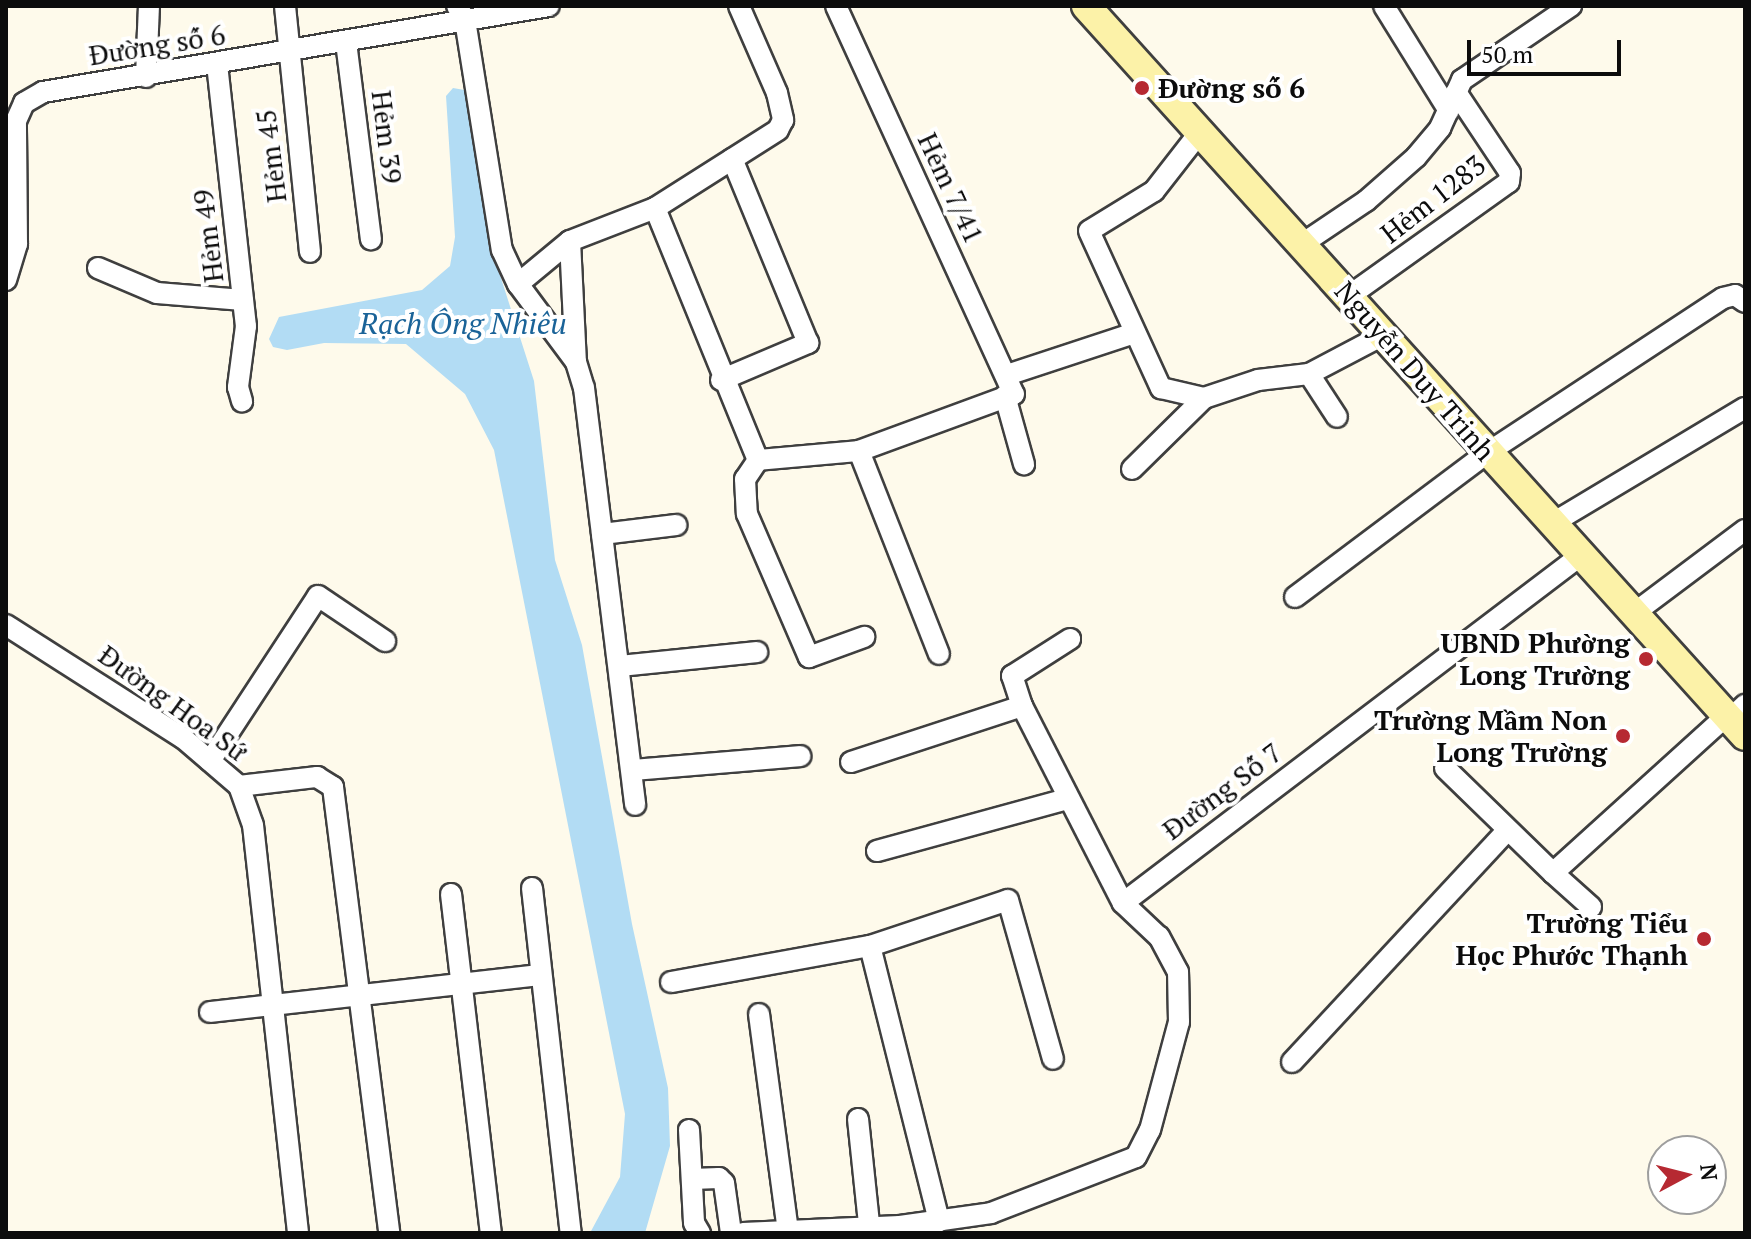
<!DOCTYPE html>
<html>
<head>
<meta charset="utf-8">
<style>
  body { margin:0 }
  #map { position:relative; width:1751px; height:1239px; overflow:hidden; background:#fefaeb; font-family:"PT Serif",serif }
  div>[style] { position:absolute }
  .water>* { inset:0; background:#b2dcf4 }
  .roads { filter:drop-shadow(2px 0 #3f3f3f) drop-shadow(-2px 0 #3f3f3f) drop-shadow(0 2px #3f3f3f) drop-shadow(0 -2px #3f3f3f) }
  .minor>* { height:20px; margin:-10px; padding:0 10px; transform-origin:10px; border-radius:10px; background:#fff }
  .secondary>* { height:28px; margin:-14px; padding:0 14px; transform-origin:14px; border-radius:14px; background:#fcf2a8 }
  .dots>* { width:22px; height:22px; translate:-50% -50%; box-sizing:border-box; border:4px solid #fff; border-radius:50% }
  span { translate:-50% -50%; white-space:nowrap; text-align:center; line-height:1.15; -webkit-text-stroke:8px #fff; paint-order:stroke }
  .street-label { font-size:28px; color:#0c0c0c }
  .poi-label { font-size:28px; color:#0c0c0c; font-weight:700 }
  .left { translate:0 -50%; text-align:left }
  .right { translate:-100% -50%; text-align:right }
  .water-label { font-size:30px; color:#1a6398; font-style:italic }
  .frame { position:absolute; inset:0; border:8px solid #0c0c0c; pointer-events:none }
  .north { position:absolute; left:1647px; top:1135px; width:80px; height:80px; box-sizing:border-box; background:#fff; border:2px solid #9e9e9e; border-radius:50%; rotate:83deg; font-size:22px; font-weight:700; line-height:32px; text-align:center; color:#0c0c0c }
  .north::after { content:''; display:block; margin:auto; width:28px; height:36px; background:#b62932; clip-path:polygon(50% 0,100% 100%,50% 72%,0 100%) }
  .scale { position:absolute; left:1467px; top:40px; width:154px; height:36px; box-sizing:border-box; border:4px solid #0c0c0c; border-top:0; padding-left:10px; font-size:24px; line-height:28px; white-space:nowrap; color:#0c0c0c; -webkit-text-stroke:6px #fff; paint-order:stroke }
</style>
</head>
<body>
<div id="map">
  <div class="water">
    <i style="clip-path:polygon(453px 88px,470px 91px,500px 275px,534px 381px,555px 560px,582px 645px,632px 924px,668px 1088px,670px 1146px,645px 1233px,590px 1233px,620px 1177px,625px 1114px,494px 450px,465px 394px,406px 344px,324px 343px,287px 350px,273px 347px,269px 339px,279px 317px,422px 290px,450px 266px,455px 237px,446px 96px)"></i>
  </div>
  <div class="roads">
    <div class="minor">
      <i style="left:285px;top:6px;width:247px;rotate:84.2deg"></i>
      <i style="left:457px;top:6px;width:16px;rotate:60deg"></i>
      <i style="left:465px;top:20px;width:233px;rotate:80.9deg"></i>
      <i style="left:502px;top:250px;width:38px;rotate:65deg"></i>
      <i style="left:518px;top:284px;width:97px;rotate:53.4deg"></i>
      <i style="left:576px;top:362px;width:27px;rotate:73deg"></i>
      <i style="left:584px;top:388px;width:420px;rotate:83deg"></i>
      <i style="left:739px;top:6px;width:95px;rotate:66.4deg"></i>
      <i style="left:777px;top:93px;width:28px;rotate:77deg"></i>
      <i style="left:783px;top:120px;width:11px;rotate:117deg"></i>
      <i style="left:778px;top:130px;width:146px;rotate:147.6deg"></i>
      <i style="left:655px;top:208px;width:272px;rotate:67.8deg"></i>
      <i style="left:758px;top:460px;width:23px;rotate:124deg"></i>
      <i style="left:745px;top:479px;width:35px;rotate:87deg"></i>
      <i style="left:747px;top:514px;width:156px;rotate:66.6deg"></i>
      <i style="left:809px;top:657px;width:59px;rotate:-20deg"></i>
      <i style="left:836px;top:6px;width:427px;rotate:65.4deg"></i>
      <i style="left:1014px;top:394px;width:165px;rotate:159.8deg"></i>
      <i style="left:1384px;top:6px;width:123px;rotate:58.2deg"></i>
      <i style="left:346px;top:42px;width:199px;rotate:82.8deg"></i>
      <i style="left:217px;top:64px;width:264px;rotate:83.7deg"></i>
      <i style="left:246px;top:326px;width:62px;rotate:97.5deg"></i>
      <i style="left:238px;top:387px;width:15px;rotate:74deg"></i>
      <i style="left:146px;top:77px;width:71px;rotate:-87.6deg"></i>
      <i style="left:1200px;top:132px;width:75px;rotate:127.9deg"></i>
      <i style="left:1154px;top:191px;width:76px;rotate:148.4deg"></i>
      <i style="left:1089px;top:231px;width:173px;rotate:65.4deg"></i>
      <i style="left:1161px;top:388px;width:44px;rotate:13.1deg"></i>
      <i style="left:570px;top:241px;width:91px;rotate:-21.2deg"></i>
      <i style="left:1302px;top:244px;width:77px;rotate:-33.9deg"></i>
      <i style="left:1366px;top:201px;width:67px;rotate:-41.3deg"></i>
      <i style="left:1416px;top:157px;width:38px;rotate:-50deg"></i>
      <i style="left:1440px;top:128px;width:53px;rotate:-65.4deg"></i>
      <i style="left:1462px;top:80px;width:132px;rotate:-34.2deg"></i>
      <i style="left:98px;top:268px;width:64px;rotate:23deg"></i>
      <i style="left:157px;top:293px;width:86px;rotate:4.7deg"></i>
      <i style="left:6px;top:280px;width:38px;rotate:-73deg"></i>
      <i style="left:17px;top:244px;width:123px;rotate:-90.5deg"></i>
      <i style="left:16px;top:121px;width:20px;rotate:-66deg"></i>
      <i style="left:24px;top:103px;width:22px;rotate:-30deg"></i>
      <i style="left:43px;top:92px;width:513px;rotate:-9.65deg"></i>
      <i style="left:518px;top:284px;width:67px;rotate:-39.6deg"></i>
      <i style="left:570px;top:241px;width:121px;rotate:87.2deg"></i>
      <i style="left:1349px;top:296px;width:196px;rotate:-35.5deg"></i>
      <i style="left:1509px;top:182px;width:9px;rotate:-84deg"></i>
      <i style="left:1510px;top:173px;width:97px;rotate:-123.7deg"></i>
      <i style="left:1309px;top:374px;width:51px;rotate:56.9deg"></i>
      <i style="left:1007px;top:375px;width:135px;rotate:-18.2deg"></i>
      <i style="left:721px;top:380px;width:95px;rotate:-23deg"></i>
      <i style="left:808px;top:343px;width:199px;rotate:-112.4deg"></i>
      <i style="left:1005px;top:396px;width:71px;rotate:74.4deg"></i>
      <i style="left:758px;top:460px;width:101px;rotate:-5.1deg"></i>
      <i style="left:859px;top:451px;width:218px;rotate:68.5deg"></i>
      <i style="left:1132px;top:469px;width:101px;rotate:-44.6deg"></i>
      <i style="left:1204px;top:398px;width:57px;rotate:-18.4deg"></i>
      <i style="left:1258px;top:380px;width:51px;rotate:-6.7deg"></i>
      <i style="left:1309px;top:374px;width:84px;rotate:-27.8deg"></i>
      <i style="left:1551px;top:524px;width:226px;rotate:-30.9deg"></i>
      <i style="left:602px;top:534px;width:75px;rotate:-6.9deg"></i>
      <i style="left:1295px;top:597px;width:240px;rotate:-36.9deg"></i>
      <i style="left:1487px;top:453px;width:282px;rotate:-33.3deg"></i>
      <i style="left:1723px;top:298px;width:12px;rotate:-14deg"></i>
      <i style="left:1735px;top:295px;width:12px;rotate:35deg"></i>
      <i style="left:1633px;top:614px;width:140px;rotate:-36.9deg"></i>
      <i style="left:6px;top:625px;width:210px;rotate:32.6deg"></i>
      <i style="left:183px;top:738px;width:74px;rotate:40.6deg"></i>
      <i style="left:239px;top:786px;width:41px;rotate:70.3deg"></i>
      <i style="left:253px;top:825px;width:410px;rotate:83.7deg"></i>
      <i style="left:620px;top:666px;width:138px;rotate:-5.8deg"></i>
      <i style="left:1022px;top:706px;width:221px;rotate:62.9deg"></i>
      <i style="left:1730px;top:719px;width:21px;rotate:-43deg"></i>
      <i style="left:210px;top:761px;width:197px;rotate:-56.8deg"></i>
      <i style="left:318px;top:596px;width:81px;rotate:33.9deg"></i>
      <i style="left:851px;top:762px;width:180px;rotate:-18.1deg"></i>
      <i style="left:1022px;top:706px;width:32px;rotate:-108deg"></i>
      <i style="left:1012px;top:676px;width:69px;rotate:-32.5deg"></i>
      <i style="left:1445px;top:768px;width:151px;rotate:44.2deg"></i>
      <i style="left:1553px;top:873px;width:234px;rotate:-42.2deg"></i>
      <i style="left:634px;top:770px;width:167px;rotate:-4.8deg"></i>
      <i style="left:239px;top:786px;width:79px;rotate:-6.6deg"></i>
      <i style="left:317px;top:777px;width:19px;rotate:32deg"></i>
      <i style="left:333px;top:787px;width:450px;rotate:82.8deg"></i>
      <i style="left:877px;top:851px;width:197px;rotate:-15.3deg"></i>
      <i style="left:1553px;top:873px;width:51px;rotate:41.8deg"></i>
      <i style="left:532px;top:888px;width:347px;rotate:83.6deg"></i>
      <i style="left:451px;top:894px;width:341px;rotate:83.3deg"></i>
      <i style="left:870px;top:946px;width:284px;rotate:75.9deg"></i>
      <i style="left:671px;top:982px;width:202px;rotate:-10.3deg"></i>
      <i style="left:870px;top:946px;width:145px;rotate:-18.4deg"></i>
      <i style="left:1008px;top:900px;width:165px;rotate:74.2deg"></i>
      <i style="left:210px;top:1012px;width:333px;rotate:-6.4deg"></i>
      <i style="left:759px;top:1014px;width:218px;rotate:82.4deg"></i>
      <i style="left:1292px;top:1062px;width:316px;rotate:-47.1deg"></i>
      <i style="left:858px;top:1119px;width:106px;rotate:84deg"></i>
      <i style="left:689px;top:1130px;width:93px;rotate:86.9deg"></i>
      <i style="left:694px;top:1223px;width:12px;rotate:59deg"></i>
      <i style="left:692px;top:1179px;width:27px;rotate:-2deg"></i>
      <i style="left:719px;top:1178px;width:7px;rotate:45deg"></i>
      <i style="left:724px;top:1183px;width:50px;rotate:82deg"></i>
      <i style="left:743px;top:1233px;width:157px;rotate:-2.6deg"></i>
      <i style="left:900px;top:1226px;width:92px;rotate:-8.1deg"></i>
      <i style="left:991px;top:1213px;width:155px;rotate:-21.1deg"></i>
      <i style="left:1136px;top:1157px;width:30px;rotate:-63deg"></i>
      <i style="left:1150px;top:1130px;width:112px;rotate:-75deg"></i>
      <i style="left:1179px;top:1022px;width:50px;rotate:-91.1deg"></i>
      <i style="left:1178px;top:972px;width:40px;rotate:-118deg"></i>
      <i style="left:1159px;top:937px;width:50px;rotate:-136.6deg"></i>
      <i style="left:1123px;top:903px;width:574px;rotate:-37.21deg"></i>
    </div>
    <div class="secondary">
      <i style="left:1086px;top:6px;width:983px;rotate:47.93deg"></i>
    </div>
  </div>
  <div class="dots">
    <i style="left:1142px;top:88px;background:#b62932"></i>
    <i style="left:1646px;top:659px;background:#b62932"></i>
    <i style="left:1623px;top:736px;background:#b62932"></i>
    <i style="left:1704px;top:939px;background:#b62932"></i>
  </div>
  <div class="street-label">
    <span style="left:157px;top:45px;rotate:-9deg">Đường số 6</span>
    <span style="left:387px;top:137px;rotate:83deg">Hẻm 39</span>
    <span style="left:271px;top:156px;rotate:-97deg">Hẻm 45</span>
    <span style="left:951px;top:188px;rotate:65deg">Hẻm 7/41</span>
    <span style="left:1433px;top:199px;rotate:-38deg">Hẻm 1283</span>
    <span style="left:208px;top:236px;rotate:-97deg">Hẻm 49</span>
    <span style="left:1415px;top:371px;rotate:49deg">Nguyễn Duy Trinh</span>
    <span style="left:173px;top:703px;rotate:36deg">Đường Hoa Sứ</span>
    <span style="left:1222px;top:791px;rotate:-37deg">Đường Số 7</span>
  </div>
  <div class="poi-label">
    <span class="left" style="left:1158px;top:88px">Đường số 6</span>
    <span class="right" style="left:1630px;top:659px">UBND Phường<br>Long Trường</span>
    <span class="right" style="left:1607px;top:736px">Trường Mầm Non<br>Long Trường</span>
    <span class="right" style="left:1688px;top:939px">Trường Tiểu<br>Học Phước Thạnh</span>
  </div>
  <div class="water-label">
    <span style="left:463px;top:323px">Rạch Ông Nhiêu</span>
  </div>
  <div class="frame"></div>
  <div class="north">N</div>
  <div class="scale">50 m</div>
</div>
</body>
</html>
